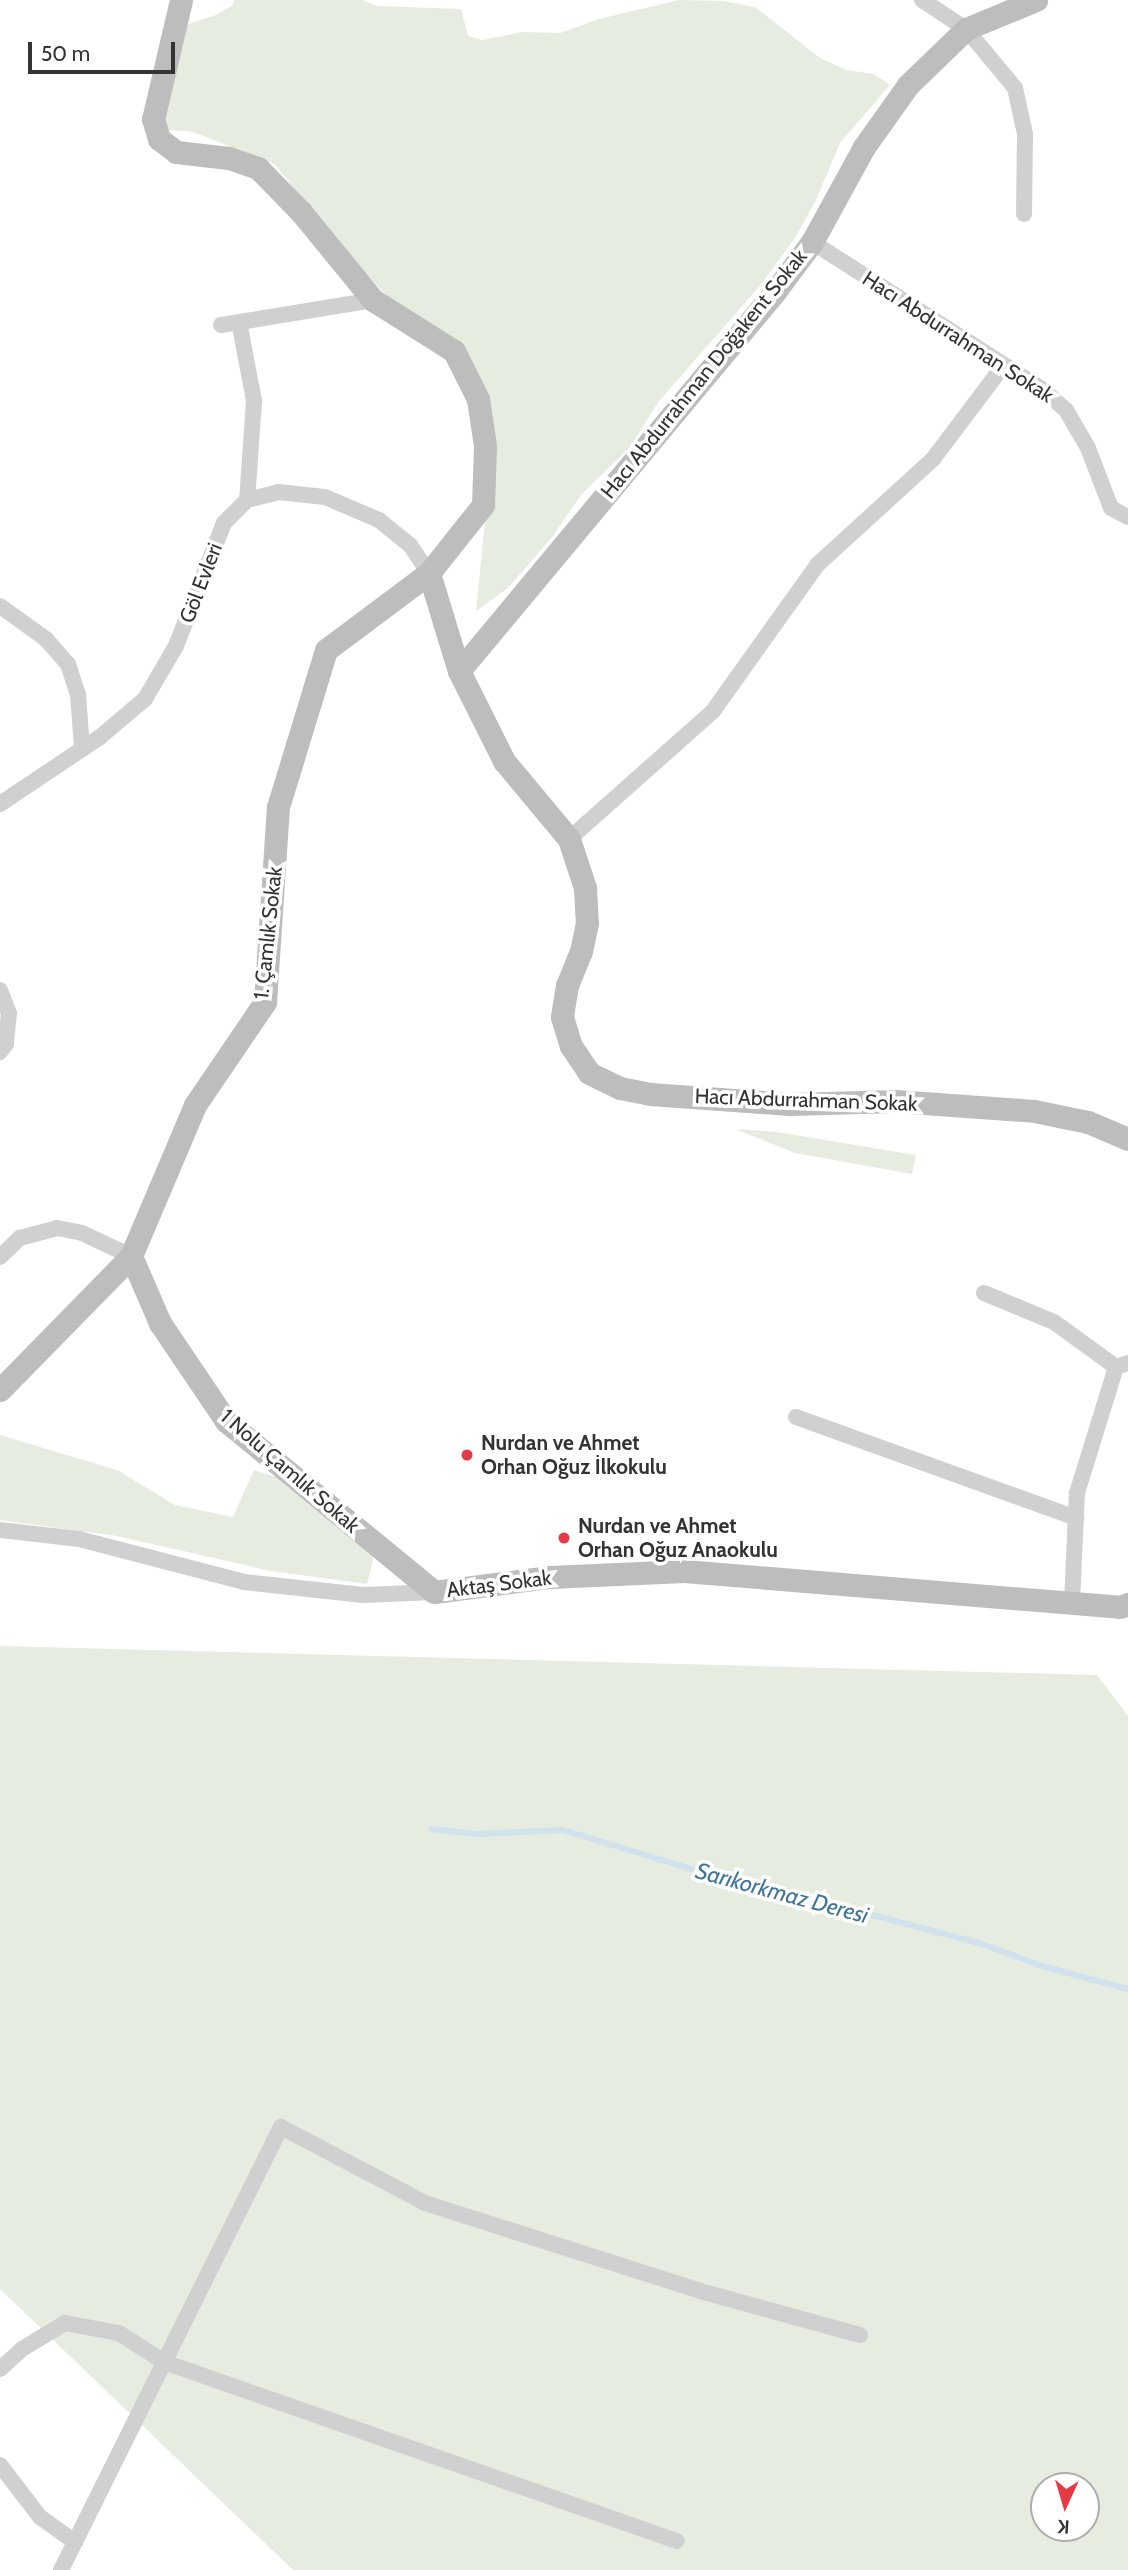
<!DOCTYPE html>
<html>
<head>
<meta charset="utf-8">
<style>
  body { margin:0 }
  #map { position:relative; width:1128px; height:2570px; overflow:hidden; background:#fff; font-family:Cabin,sans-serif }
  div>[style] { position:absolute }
  .green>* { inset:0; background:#e6ecdf }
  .stream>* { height:6px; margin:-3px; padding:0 3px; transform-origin:3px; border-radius:3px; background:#cfe2ee }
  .street>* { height:16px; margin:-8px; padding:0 8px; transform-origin:8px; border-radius:8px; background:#d0d0d0 }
  .secondary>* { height:23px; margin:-11.5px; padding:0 11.5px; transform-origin:11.5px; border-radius:11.5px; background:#bdbdbd }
  .dots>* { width:19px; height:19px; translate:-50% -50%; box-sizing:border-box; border:4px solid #fff; border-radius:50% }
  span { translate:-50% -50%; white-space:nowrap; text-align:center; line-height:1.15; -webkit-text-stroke:7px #fff; paint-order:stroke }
  .street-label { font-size:21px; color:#333 }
  .poi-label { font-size:21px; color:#333; font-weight:700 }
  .left { translate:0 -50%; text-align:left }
  .water-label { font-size:23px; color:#3f7597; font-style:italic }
  .north { position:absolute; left:1030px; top:2472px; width:70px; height:70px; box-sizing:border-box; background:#fff; border:2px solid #adadad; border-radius:50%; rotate:184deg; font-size:19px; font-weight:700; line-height:28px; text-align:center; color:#333 }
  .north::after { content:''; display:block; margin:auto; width:24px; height:32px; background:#e63946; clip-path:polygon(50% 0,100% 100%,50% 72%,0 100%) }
  .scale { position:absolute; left:28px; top:42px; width:147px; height:32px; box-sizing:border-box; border:4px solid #333; border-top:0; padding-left:9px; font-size:21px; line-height:24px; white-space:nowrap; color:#333; -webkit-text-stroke:5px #fff; paint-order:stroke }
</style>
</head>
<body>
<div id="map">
  <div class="green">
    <i style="clip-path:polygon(234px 0,362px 0,377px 6px,461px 9px,468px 36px,482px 40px,523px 32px,560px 33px,599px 19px,679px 0,723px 1px,755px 7px,820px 58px,846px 70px,874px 74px,890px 85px,840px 143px,816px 200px,795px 238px,759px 287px,659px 401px,630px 447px,581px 495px,553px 536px,508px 588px,476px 611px,490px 471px,483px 397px,332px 238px,275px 164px,193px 132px,160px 129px,176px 28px,216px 15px,233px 5px)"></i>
    <i style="clip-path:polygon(735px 1129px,777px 1132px,916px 1155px,912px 1174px,795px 1153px)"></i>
    <i style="clip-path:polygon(0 1435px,117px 1470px,175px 1505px,233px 1517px,254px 1470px,276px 1477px,374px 1556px,367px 1584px,271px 1571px,117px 1536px,0 1520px)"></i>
    <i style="clip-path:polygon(evenodd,0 1646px,1097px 1675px,1128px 1716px,1128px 2570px,293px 2570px,0 2289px,0 1646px,1044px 2486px,1086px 2486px,1086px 2528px,1044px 2528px,1044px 2486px)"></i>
  </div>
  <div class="stream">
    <i style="left:432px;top:1829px;width:44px;rotate:6.5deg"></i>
    <i style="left:476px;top:1834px;width:87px;rotate:-2.6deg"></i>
    <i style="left:563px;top:1830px;width:224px;rotate:16.9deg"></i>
    <i style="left:777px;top:1895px;width:90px;rotate:11.6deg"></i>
    <i style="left:865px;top:1913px;width:121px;rotate:14.8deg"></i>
    <i style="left:982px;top:1944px;width:64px;rotate:20.1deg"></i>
    <i style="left:1042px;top:1966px;width:89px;rotate:15deg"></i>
  </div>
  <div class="street">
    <i style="left:922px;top:0;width:53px;rotate:33.4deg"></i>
    <i style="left:966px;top:29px;width:77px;rotate:50.3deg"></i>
    <i style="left:1015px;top:88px;width:47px;rotate:77.7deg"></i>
    <i style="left:1025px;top:134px;width:80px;rotate:90.7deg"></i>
    <i style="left:812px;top:242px;width:274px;rotate:32.6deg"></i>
    <i style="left:1043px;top:390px;width:30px;rotate:41deg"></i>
    <i style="left:1066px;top:410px;width:44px;rotate:59.9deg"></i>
    <i style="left:1088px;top:448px;width:64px;rotate:69deg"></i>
    <i style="left:1111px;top:508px;width:19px;rotate:28deg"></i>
    <i style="left:239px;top:322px;width:80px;rotate:79.2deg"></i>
    <i style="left:254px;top:401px;width:99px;rotate:94deg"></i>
    <i style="left:221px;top:325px;width:154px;rotate:-9.3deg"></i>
    <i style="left:0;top:606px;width:57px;rotate:35.7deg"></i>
    <i style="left:46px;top:639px;width:33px;rotate:49deg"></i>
    <i style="left:68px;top:664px;width:32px;rotate:72deg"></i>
    <i style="left:78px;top:694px;width:54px;rotate:85.8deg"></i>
    <i style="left:0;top:804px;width:120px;rotate:-33.8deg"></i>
    <i style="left:100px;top:737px;width:59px;rotate:-40.2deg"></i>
    <i style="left:145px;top:699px;width:61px;rotate:-59.7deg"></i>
    <i style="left:176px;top:646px;width:132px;rotate:-68.7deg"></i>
    <i style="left:224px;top:523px;width:33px;rotate:-45deg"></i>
    <i style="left:247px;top:500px;width:32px;rotate:-14deg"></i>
    <i style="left:278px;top:492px;width:47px;rotate:6.1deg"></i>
    <i style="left:325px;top:497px;width:59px;rotate:23.1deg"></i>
    <i style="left:379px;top:520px;width:40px;rotate:39deg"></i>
    <i style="left:410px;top:545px;width:34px;rotate:56deg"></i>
    <i style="left:569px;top:839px;width:193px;rotate:-41.6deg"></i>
    <i style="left:713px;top:711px;width:179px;rotate:-54.5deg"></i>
    <i style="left:817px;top:565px;width:157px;rotate:-42.4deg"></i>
    <i style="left:933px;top:459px;width:116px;rotate:-53deg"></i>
    <i style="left:0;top:990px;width:25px;rotate:69deg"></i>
    <i style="left:9px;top:1013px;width:31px;rotate:96deg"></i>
    <i style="left:6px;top:1044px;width:10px;rotate:127deg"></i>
    <i style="left:0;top:1257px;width:28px;rotate:-44deg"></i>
    <i style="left:20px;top:1238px;width:38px;rotate:-15deg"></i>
    <i style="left:57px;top:1228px;width:25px;rotate:11deg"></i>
    <i style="left:82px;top:1233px;width:54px;rotate:25.1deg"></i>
    <i style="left:984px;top:1293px;width:76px;rotate:22.5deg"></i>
    <i style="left:1054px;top:1322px;width:77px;rotate:36deg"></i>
    <i style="left:1116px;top:1367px;width:13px;rotate:-18deg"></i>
    <i style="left:796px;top:1417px;width:298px;rotate:19.8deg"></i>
    <i style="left:0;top:1530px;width:80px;rotate:6.5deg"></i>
    <i style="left:79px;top:1539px;width:171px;rotate:14.6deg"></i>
    <i style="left:244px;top:1582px;width:120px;rotate:6.2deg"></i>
    <i style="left:363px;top:1595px;width:71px;rotate:-2.4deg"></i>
    <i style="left:1072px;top:1602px;width:109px;rotate:-87.4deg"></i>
    <i style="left:1077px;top:1493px;width:132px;rotate:-72.8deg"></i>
    <i style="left:0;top:2369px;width:30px;rotate:-42deg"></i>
    <i style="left:22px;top:2349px;width:50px;rotate:-31.2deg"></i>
    <i style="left:65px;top:2323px;width:55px;rotate:10.5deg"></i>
    <i style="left:119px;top:2333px;width:54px;rotate:32.8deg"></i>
    <i style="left:164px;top:2362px;width:543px;rotate:19.24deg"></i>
    <i style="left:0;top:2465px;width:66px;rotate:52.4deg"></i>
    <i style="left:40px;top:2517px;width:43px;rotate:35.5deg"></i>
    <i style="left:61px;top:2570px;width:495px;rotate:-63.6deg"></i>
    <i style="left:281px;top:2127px;width:163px;rotate:27.8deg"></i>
    <i style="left:425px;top:2203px;width:289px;rotate:17.7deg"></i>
    <i style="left:700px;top:2291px;width:166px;rotate:15.4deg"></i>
  </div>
  <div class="secondary">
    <i style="left:181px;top:0;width:122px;rotate:103.2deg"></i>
    <i style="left:153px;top:119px;width:21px;rotate:73deg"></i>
    <i style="left:159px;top:139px;width:21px;rotate:37deg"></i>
    <i style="left:176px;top:152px;width:53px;rotate:6.5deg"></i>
    <i style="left:229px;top:158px;width:31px;rotate:19deg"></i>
    <i style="left:258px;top:168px;width:62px;rotate:45.7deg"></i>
    <i style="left:301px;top:212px;width:114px;rotate:50.7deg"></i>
    <i style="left:373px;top:300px;width:96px;rotate:32.2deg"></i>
    <i style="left:454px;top:351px;width:54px;rotate:63.4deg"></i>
    <i style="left:478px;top:399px;width:48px;rotate:81.5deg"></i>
    <i style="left:485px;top:446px;width:59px;rotate:91.9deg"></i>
    <i style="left:483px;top:505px;width:87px;rotate:128.5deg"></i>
    <i style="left:429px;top:573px;width:102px;rotate:73deg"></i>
    <i style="left:459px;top:671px;width:101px;rotate:63.4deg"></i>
    <i style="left:504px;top:761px;width:102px;rotate:50.2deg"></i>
    <i style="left:569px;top:839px;width:52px;rotate:71.9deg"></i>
    <i style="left:585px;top:888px;width:35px;rotate:87deg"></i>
    <i style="left:587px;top:923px;width:29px;rotate:102deg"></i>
    <i style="left:581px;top:951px;width:37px;rotate:112deg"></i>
    <i style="left:567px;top:985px;width:32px;rotate:99deg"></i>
    <i style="left:562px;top:1017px;width:30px;rotate:73deg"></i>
    <i style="left:571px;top:1046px;width:32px;rotate:56deg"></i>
    <i style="left:589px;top:1073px;width:34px;rotate:26deg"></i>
    <i style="left:620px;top:1088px;width:31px;rotate:11deg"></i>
    <i style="left:650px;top:1094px;width:140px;rotate:4.1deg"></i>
    <i style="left:790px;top:1104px;width:106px;rotate:-1.6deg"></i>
    <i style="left:896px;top:1101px;width:138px;rotate:4.1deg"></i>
    <i style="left:1034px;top:1111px;width:55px;rotate:11.5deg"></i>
    <i style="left:1088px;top:1122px;width:43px;rotate:23deg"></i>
    <i style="left:459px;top:671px;width:496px;rotate:-50.2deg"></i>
    <i style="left:776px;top:290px;width:60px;rotate:-53.1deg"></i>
    <i style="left:812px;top:242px;width:108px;rotate:-61.3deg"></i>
    <i style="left:864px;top:147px;width:76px;rotate:-54.6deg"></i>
    <i style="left:908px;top:85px;width:81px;rotate:-44deg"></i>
    <i style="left:966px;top:29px;width:76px;rotate:-22.5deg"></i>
    <i style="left:131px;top:1256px;width:73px;rotate:66.6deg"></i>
    <i style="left:160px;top:1323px;width:118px;rotate:56deg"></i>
    <i style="left:226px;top:1421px;width:269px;rotate:39.4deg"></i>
    <i style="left:434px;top:1592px;width:117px;rotate:-7.4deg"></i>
    <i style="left:550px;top:1577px;width:134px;rotate:-2.6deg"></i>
    <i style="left:684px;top:1571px;width:437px;rotate:4.7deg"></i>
    <i style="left:1120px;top:1607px;width:9px;rotate:-21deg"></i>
    <i style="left:0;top:1390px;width:187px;rotate:-45.6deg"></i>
    <i style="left:131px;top:1256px;width:164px;rotate:-67deg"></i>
    <i style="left:195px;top:1105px;width:125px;rotate:-55.8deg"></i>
    <i style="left:265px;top:1002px;width:195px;rotate:-86.2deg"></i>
    <i style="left:278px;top:807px;width:164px;rotate:-73deg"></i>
    <i style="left:326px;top:650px;width:129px;rotate:-36.8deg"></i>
  </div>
  <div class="dots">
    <i style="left:467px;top:1455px;background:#e63946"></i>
    <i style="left:564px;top:1538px;background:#e63946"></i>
  </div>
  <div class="street-label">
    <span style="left:958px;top:337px;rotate:33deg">Hacı Abdurrahman Sokak</span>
    <span style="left:704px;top:374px;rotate:-51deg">Hacı Abdurrahman Doğakent Sokak</span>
    <span style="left:201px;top:583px;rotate:-69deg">Göl Evleri</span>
    <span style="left:268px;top:933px;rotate:-84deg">1. Çamlık Sokak</span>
    <span style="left:806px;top:1100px;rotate:2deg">Hacı Abdurrahman Sokak</span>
    <span style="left:290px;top:1471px;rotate:41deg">1 Nolu Çamlık Sokak</span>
    <span style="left:499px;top:1584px;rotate:-7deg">Aktaş Sokak</span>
  </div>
  <div class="poi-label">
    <span class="left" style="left:481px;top:1455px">Nurdan ve Ahmet<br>Orhan Oğuz İlkokulu</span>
    <span class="left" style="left:578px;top:1538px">Nurdan ve Ahmet<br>Orhan Oğuz Anaokulu</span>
  </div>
  <div class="water-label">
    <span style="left:782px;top:1893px;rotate:15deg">Sarıkorkmaz Deresi</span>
  </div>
  <div class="north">K</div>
  <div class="scale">50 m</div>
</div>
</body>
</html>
